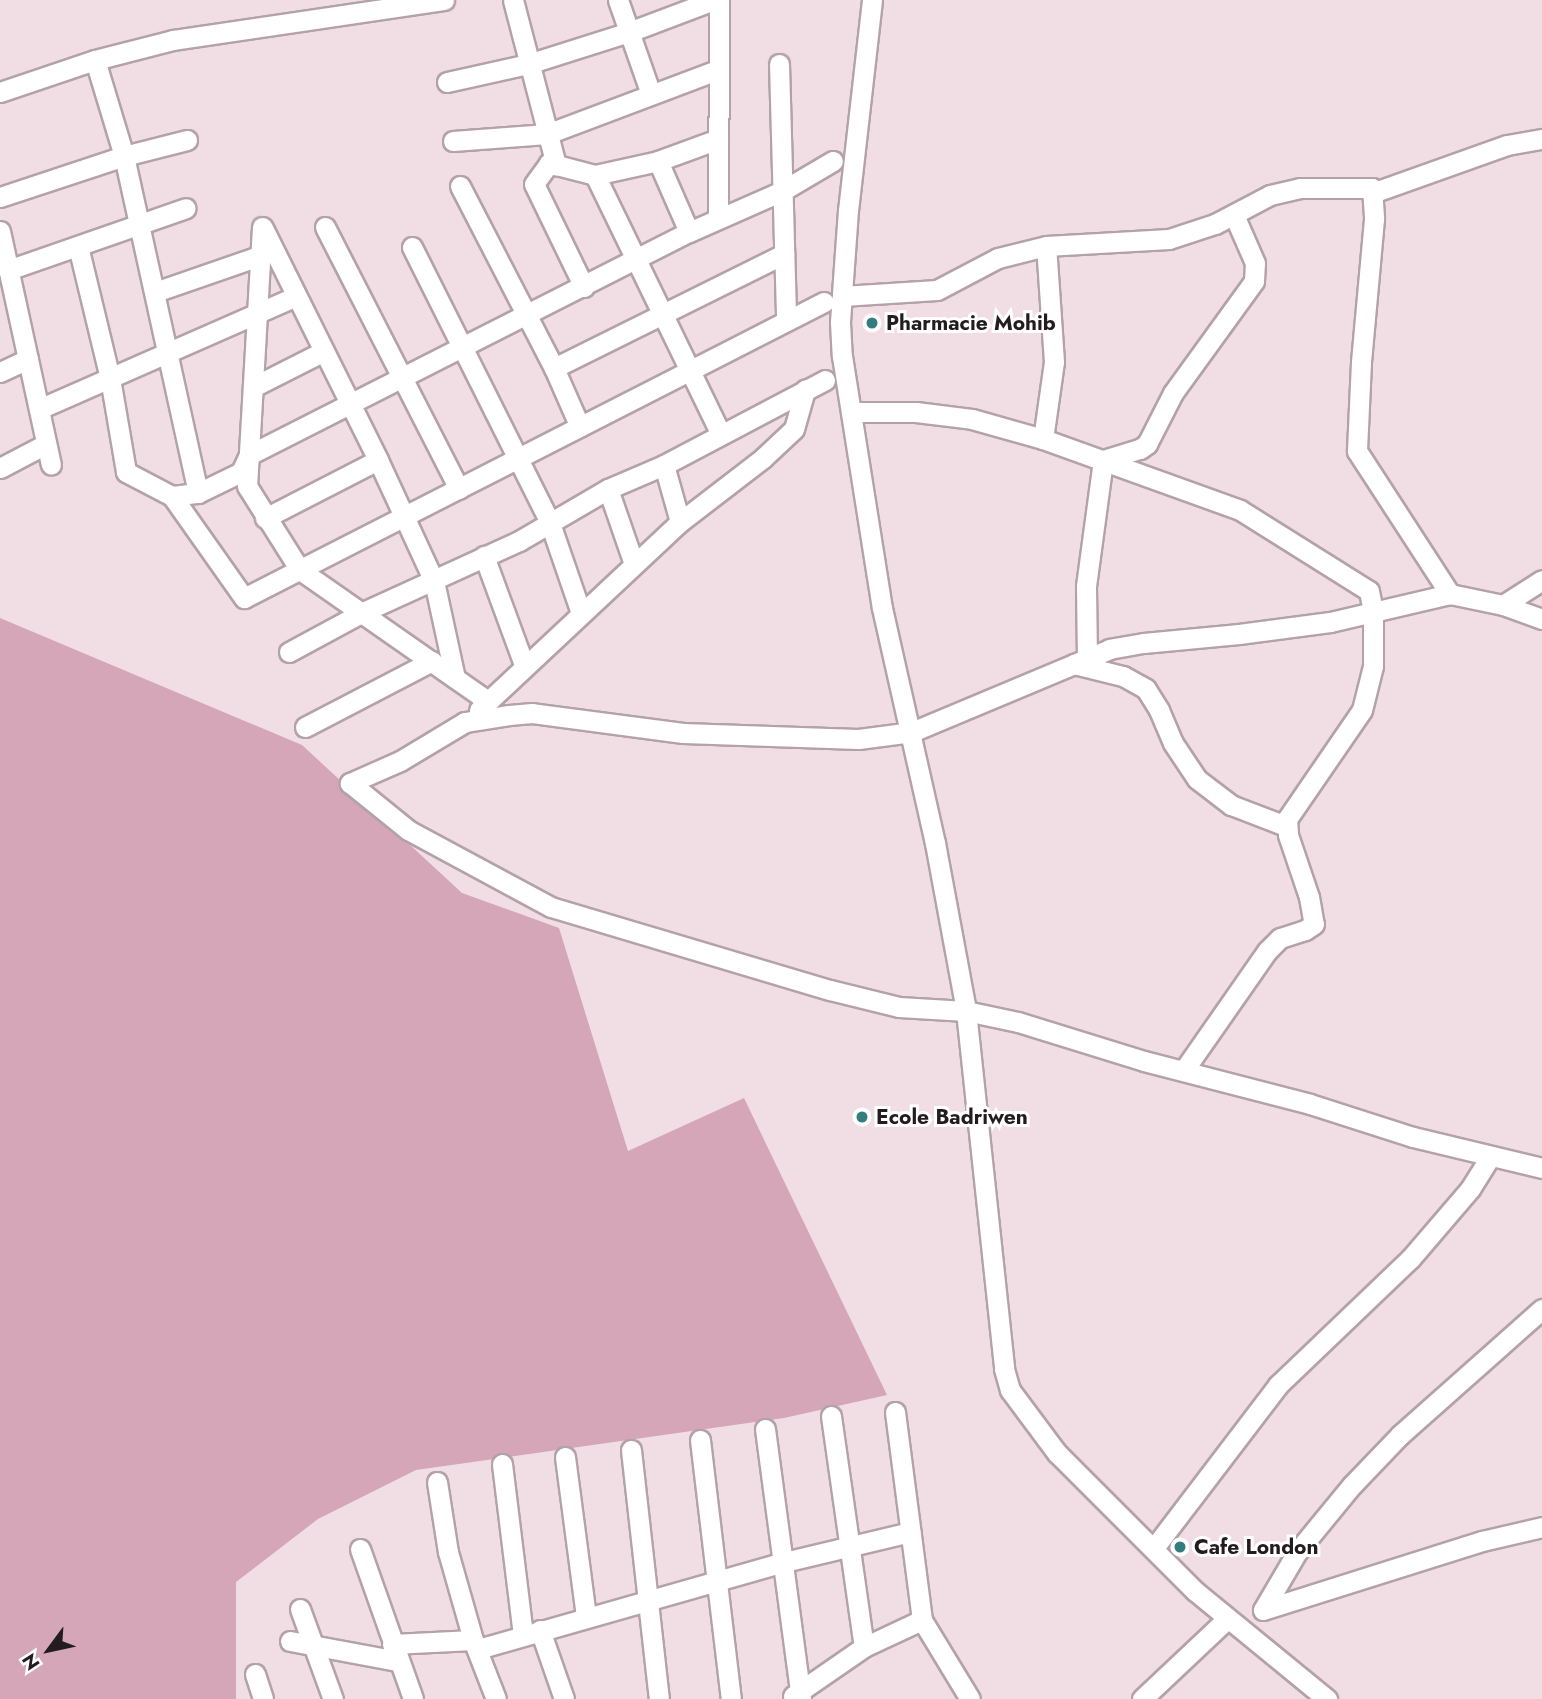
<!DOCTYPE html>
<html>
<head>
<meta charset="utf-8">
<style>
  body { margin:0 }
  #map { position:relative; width:1542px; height:1699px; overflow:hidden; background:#f1dee4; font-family:Jost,sans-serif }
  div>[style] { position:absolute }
  .green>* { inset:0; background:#d4a6b7 }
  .roads { filter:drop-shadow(2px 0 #b4a2a8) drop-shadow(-2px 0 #b4a2a8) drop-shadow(0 2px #b4a2a8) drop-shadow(0 -2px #b4a2a8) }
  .minor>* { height:19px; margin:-9.5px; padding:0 9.5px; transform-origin:9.5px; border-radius:9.5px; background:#fff }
  .dots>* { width:19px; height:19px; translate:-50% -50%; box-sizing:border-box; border:4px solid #fff; border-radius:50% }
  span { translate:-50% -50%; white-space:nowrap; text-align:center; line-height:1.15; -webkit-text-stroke:6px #fff; paint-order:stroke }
  .poi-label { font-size:21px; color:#231c1e; font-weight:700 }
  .left { translate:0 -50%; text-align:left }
  .north { position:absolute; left:14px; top:1615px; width:70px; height:70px; -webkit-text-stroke:5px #fff; paint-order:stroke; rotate:237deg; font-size:19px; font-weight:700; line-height:28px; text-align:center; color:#231c1e }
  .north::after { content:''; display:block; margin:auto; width:24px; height:32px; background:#231c1e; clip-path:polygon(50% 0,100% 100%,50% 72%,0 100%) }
</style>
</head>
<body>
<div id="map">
  <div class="green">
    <i style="clip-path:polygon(0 618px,302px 745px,462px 893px,559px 928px,628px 1151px,744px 1098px,887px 1395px,784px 1418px,416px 1470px,318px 1519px,236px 1582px,236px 1699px,0 1699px)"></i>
  </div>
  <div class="roads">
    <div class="minor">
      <i style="left:513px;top:0;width:171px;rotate:75.4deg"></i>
      <i style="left:618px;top:0;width:100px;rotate:70.7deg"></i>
      <i style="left:872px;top:0;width:211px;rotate:96.5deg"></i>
      <i style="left:848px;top:210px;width:112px;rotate:94.1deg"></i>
      <i style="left:840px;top:322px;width:34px;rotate:87deg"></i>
      <i style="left:842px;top:356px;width:255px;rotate:81deg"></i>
      <i style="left:882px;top:608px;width:241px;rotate:77.3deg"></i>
      <i style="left:935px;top:843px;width:171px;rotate:79.5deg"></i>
      <i style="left:966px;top:1011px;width:360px;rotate:83.9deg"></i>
      <i style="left:1004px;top:1369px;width:22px;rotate:74deg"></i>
      <i style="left:1010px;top:1390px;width:79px;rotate:53.3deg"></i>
      <i style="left:1057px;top:1453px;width:195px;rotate:45deg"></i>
      <i style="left:1195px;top:1591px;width:171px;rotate:39.3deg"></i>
      <i style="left:95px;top:60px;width:100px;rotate:73.2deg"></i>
      <i style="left:124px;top:156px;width:345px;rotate:77.6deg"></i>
      <i style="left:779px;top:64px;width:256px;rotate:88.4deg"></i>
      <i style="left:447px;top:82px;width:83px;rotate:-12.5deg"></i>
      <i style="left:528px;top:64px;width:106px;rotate:-17.6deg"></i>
      <i style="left:629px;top:32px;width:91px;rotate:-20.6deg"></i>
      <i style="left:0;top:92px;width:100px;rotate:-18.6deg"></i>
      <i style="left:95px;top:60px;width:81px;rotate:-14.4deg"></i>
      <i style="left:173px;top:40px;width:274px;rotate:-8.4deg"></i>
      <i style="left:453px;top:141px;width:94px;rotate:-4.3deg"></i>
      <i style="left:547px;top:134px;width:182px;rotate:-20.6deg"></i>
      <i style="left:658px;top:161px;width:77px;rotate:66.4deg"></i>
      <i style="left:595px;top:175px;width:288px;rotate:64.1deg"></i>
      <i style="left:460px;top:186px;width:205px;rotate:62.7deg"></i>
      <i style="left:554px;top:368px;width:64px;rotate:66.2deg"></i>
      <i style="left:1375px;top:192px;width:140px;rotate:-19.6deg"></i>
      <i style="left:1507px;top:145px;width:36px;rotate:-10deg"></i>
      <i style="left:0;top:197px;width:131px;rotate:-18.3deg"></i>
      <i style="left:124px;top:156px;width:65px;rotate:-14.3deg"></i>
      <i style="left:718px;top:218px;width:218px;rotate:-89.7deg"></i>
      <i style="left:262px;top:227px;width:259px;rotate:93.3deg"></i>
      <i style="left:247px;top:486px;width:99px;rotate:57.8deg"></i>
      <i style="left:300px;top:570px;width:229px;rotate:34.9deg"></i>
      <i style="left:325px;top:227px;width:294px;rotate:62.9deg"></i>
      <i style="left:263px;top:228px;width:259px;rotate:63.6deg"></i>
      <i style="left:378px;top:460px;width:133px;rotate:65.2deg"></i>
      <i style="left:434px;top:581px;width:99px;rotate:77.8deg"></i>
      <i style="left:0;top:231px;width:239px;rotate:77.7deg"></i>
      <i style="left:78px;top:246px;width:136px;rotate:76.4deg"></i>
      <i style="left:110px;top:378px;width:95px;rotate:80.3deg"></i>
      <i style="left:126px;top:472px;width:52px;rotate:27.6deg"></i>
      <i style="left:172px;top:496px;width:125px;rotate:54.8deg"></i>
      <i style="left:244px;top:598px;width:651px;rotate:-27.04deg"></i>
      <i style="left:412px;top:247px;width:309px;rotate:63.4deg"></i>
      <i style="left:550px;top:523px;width:95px;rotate:71deg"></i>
      <i style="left:8px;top:270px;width:188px;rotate:-19.2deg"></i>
      <i style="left:584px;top:287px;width:114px;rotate:-115.9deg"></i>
      <i style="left:534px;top:184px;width:26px;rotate:-54deg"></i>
      <i style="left:549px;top:163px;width:48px;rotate:14.6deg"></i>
      <i style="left:595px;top:175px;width:65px;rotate:-12.5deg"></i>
      <i style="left:658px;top:161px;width:64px;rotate:-20.1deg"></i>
      <i style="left:155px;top:292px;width:110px;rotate:-19.1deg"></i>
      <i style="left:842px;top:296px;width:95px;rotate:-3.6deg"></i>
      <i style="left:937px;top:290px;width:69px;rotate:-27.7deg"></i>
      <i style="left:998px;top:258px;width:49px;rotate:-14deg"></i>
      <i style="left:1046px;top:246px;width:123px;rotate:-3.3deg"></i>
      <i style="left:1169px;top:239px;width:48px;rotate:-18.1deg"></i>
      <i style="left:1215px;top:224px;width:62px;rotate:-27.8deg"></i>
      <i style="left:1270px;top:195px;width:31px;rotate:-13deg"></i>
      <i style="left:1300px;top:188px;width:72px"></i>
      <i style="left:1372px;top:188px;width:31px;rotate:86deg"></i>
      <i style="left:1374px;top:219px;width:144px;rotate:95.2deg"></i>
      <i style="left:1361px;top:362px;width:89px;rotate:92.6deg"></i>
      <i style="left:1357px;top:451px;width:171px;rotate:57deg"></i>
      <i style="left:554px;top:368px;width:257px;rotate:-26.4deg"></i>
      <i style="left:0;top:372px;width:31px;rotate:-25deg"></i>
      <i style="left:253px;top:387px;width:77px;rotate:-26.9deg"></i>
      <i style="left:39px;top:409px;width:279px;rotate:-23.7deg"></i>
      <i style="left:852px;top:412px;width:64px"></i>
      <i style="left:916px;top:412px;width:56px;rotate:7.1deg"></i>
      <i style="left:972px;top:419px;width:74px;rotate:15.7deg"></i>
      <i style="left:1043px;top:439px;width:209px;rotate:19.8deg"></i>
      <i style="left:1240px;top:510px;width:152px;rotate:32.1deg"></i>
      <i style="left:1369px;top:591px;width:21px;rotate:79deg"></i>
      <i style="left:1373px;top:612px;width:54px;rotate:90deg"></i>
      <i style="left:1373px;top:666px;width:45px;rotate:104deg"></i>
      <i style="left:1362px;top:710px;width:132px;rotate:124.5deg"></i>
      <i style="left:1287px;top:819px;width:16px;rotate:86deg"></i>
      <i style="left:1288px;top:835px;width:65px;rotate:71.3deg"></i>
      <i style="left:1309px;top:897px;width:27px;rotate:80deg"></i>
      <i style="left:1314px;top:924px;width:11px;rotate:146deg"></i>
      <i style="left:1305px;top:930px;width:26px;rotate:162deg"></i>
      <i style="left:1280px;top:938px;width:18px;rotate:135deg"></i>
      <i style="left:1267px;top:951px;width:145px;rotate:124.9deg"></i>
      <i style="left:1043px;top:439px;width:78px;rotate:-81.9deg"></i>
      <i style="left:1054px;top:362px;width:116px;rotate:-93.9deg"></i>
      <i style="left:664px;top:465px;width:59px;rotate:74.3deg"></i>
      <i style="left:0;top:468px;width:52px;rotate:-27.6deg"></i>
      <i style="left:608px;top:489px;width:79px;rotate:70.9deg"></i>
      <i style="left:172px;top:496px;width:26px;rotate:-7deg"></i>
      <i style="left:198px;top:493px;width:48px;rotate:-26deg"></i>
      <i style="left:241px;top:472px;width:19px;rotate:-65deg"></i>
      <i style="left:249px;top:455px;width:493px;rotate:-26.9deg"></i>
      <i style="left:689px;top:232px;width:102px;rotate:-23.8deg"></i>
      <i style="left:782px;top:191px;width:59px;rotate:-30.5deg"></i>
      <i style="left:265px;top:518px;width:127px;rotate:-27.2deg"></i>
      <i style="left:484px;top:556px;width:116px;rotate:69.8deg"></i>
      <i style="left:1503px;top:605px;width:46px;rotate:-32.7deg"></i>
      <i style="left:1542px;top:619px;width:41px;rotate:-160.3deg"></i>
      <i style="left:1503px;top:605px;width:54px;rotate:-168.3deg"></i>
      <i style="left:1450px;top:594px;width:123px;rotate:166.9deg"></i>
      <i style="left:1330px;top:622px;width:92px;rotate:172.5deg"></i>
      <i style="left:1239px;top:634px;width:96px;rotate:174.6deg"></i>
      <i style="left:1143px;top:643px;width:34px;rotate:170deg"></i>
      <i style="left:1110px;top:649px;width:215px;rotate:157.3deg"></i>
      <i style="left:912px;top:732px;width:54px;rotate:172.6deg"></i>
      <i style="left:858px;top:739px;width:175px;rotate:-178deg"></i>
      <i style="left:683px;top:733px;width:152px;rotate:-172.5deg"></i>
      <i style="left:532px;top:713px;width:23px;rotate:175deg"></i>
      <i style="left:509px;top:715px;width:45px;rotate:171deg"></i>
      <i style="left:465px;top:722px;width:76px;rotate:149deg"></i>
      <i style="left:400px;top:761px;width:55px;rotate:156.3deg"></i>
      <i style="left:350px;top:783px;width:75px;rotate:39deg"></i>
      <i style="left:408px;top:830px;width:162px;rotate:28.3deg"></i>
      <i style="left:551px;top:907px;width:291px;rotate:16.6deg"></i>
      <i style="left:830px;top:990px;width:71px;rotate:13.8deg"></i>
      <i style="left:899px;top:1007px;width:67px;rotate:3.4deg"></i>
      <i style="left:966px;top:1011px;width:53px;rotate:11.9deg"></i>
      <i style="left:1018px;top:1022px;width:132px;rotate:17.2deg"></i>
      <i style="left:1144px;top:1061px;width:171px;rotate:14.5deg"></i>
      <i style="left:1310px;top:1104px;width:108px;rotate:17.8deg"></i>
      <i style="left:1413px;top:1137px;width:133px;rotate:13.5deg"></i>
      <i style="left:289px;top:652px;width:82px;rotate:-28.4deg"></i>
      <i style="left:361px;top:613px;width:174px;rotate:-24.5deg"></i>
      <i style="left:519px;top:541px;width:103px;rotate:-30.3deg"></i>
      <i style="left:608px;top:489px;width:61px;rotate:-23.2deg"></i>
      <i style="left:664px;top:465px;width:182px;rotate:-27.8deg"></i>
      <i style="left:1087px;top:659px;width:73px;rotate:-90.8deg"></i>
      <i style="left:1086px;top:586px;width:127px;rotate:-82.3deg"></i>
      <i style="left:1103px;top:460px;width:39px;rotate:-17deg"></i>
      <i style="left:1140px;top:449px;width:9px;rotate:-36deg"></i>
      <i style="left:1147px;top:444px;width:57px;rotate:-63deg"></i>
      <i style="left:1173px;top:393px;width:138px;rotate:-54.1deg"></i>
      <i style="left:1254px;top:281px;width:18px;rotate:-87deg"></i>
      <i style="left:1255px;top:263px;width:52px;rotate:-113.6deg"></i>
      <i style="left:1074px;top:664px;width:50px;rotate:13.8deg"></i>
      <i style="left:1123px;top:676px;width:26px;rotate:29deg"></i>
      <i style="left:1146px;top:689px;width:25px;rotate:58deg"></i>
      <i style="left:1159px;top:710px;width:36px;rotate:67deg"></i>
      <i style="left:1173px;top:743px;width:43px;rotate:56.3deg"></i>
      <i style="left:1197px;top:779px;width:43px;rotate:37.4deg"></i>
      <i style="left:1231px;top:805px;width:59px;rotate:20.9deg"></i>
      <i style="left:479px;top:710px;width:275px;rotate:-43.1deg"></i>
      <i style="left:680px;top:522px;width:105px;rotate:-37.6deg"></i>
      <i style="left:763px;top:458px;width:42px;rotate:-43.1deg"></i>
      <i style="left:794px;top:429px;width:41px;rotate:-74.2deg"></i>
      <i style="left:305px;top:727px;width:143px;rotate:-27.5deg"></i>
      <i style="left:1542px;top:1309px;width:190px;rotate:138.4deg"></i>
      <i style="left:1400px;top:1435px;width:69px;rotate:133.8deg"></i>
      <i style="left:1352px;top:1485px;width:87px;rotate:129.4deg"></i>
      <i style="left:1297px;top:1552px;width:67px;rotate:120.4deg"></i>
      <i style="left:1263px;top:1610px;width:230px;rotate:-17.5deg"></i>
      <i style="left:1482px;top:1541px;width:62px;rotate:-13.1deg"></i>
      <i style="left:895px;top:1412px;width:210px;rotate:82.6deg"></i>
      <i style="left:922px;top:1620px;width:92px;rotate:58.7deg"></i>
      <i style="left:831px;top:1416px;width:233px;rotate:81.9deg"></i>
      <i style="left:765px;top:1429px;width:272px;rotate:82.4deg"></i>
      <i style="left:700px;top:1440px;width:261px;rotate:83.2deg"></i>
      <i style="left:631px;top:1450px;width:251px;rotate:83.6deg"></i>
      <i style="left:565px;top:1457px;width:161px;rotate:82.5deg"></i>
      <i style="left:502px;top:1464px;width:172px;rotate:83deg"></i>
      <i style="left:437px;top:1482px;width:71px;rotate:81.1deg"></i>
      <i style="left:448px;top:1552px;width:91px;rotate:74.1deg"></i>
      <i style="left:473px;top:1640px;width:63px;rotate:68.7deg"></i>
      <i style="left:1154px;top:1548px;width:205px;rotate:-52.7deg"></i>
      <i style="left:1278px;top:1385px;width:182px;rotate:-43.7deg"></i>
      <i style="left:1410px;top:1259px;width:92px;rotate:-49.4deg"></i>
      <i style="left:1470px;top:1189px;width:39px;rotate:-58deg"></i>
      <i style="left:360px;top:1549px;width:159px;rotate:70.5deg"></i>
      <i style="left:300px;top:1609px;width:96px;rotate:69.9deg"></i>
      <i style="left:540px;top:1630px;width:73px;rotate:70.8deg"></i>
      <i style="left:290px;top:1641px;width:110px;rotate:10.5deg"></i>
      <i style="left:392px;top:1644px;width:81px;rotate:-2.8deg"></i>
      <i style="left:478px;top:1649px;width:318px;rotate:-15.9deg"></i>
      <i style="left:784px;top:1562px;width:130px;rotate:-13.4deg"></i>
      <i style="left:255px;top:1674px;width:26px;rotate:72deg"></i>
      <i style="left:793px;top:1696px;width:86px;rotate:-34.6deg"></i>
      <i style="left:864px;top:1647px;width:64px;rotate:-25deg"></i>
      <i style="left:1142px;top:1699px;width:117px;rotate:-43.3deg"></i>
    </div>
  </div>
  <div class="dots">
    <i style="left:872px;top:323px;background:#347d7e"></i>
    <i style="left:862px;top:1117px;background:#347d7e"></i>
    <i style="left:1180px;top:1547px;background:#347d7e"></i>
  </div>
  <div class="poi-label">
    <span class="left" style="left:886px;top:323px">Pharmacie Mohib</span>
    <span class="left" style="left:876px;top:1117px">Ecole Badriwen</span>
    <span class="left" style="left:1194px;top:1547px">Cafe London</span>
  </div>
  <div class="north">N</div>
</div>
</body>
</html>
